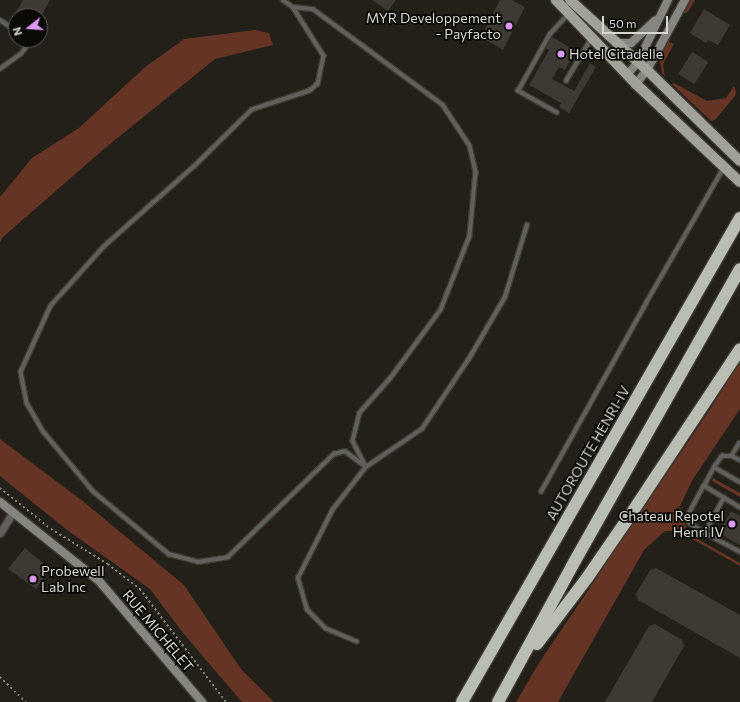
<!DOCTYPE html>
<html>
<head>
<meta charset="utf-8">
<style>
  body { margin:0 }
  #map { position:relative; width:740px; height:702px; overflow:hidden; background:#222019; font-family:Commissioner,sans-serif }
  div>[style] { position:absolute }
  .green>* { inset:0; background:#653424 }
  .building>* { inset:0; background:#3f3933; transform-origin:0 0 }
  .path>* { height:1.5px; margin-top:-0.75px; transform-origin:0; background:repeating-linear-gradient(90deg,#82817b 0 2px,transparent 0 5px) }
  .roads { filter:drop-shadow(1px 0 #3f3d36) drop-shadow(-1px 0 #3f3d36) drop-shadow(0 1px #3f3d36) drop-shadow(0 -1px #3f3d36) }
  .lane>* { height:3.5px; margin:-1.75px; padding:0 1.75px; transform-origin:1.75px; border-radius:1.75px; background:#60615d }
  .street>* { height:7px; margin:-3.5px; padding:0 3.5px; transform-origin:3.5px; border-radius:3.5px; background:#60615d }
  .secondary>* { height:8px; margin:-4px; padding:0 4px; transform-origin:4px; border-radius:4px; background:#858680 }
  .primary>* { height:10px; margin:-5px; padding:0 5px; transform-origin:5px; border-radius:5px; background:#a1a39b }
  .highway>* { height:12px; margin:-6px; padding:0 6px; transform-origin:6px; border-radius:6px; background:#babdb4 }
  .dots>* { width:11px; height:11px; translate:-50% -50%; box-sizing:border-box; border:2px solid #0b0a07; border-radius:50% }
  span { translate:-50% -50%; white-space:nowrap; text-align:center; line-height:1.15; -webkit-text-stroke:3.5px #0b0a07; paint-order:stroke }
  .poi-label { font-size:14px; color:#d6d5d0 }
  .right { translate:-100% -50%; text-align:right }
  .left { translate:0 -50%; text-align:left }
  .street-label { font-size:14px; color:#d6d5d0 }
  .north { position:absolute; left:8px; top:8px; width:40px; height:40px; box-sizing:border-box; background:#0b0a07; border:1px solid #5c5b57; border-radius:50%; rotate:253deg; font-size:11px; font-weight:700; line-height:16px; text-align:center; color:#d6d5d0 }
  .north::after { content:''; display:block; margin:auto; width:14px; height:18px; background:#db99f5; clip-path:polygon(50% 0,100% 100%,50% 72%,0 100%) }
  .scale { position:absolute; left:602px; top:16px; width:66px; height:18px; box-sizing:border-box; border:2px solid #d6d5d0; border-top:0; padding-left:5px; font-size:12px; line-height:14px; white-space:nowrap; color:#d6d5d0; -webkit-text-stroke:3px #0b0a07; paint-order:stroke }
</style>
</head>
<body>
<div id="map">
  <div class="green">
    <i style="clip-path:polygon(691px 0,695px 0,688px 12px,685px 13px,684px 12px)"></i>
    <i style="clip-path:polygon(255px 30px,269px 33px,273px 45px,215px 59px,104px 149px,3px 237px,0 242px,0 197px,32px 158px,79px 128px,144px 68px,184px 39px)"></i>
    <i style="clip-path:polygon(668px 41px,674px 44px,663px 64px,665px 77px,662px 73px,660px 62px,658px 60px)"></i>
    <i style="clip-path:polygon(674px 83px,707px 101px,726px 98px,734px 86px,736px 92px,735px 96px,715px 120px,711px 121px,672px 84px)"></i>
    <i style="clip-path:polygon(740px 361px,740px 409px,693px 479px,679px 508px,682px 509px,687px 533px,740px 563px,740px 566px,678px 531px,665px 531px,644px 550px,558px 702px,516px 702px,539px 663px,711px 408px)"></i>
    <i style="clip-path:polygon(0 439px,84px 502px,184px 585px,241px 669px,274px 702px,242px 702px,183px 633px,150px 589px,67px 530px,0 476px)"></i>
    <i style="clip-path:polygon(713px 478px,740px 493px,740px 497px,712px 481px)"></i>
  </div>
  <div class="building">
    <i style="clip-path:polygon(23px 0,50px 0,41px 16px,14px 16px)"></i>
    <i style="clip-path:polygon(372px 0,396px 0,388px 11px)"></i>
    <i style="clip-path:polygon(500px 0,512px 0,525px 7px,503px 50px,481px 37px)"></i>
    <i style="clip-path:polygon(704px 9px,730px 25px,718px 45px,708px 40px,706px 43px,690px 33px)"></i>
    <i style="clip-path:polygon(552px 37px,576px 51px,565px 70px,559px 67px,552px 79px,574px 91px,590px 63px,596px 67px,569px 113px,559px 107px,561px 103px,529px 85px,549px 50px,546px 48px)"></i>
    <i style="left:692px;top:52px;width:19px;height:26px;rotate:32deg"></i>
    <i style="clip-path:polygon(731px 511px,740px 516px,740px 545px,719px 533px)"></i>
    <i style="clip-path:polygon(25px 548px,50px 569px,36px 589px,8px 569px)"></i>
    <i style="clip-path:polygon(656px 568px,740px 615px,740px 658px,638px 600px,636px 594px,650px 570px)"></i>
    <i style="clip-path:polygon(655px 624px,682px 640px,684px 646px,652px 702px,605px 702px,649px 626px)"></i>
  </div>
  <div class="path">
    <i style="left:0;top:488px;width:65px;rotate:38.8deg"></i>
    <i style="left:51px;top:529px;width:67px;rotate:31.6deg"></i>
    <i style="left:108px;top:564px;width:41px;rotate:38deg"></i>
    <i style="left:140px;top:589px;width:142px;rotate:52.7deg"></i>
    <i style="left:0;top:677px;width:36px;rotate:44deg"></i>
  </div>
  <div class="roads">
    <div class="lane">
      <i style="left:283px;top:0;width:12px;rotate:35deg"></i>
      <i style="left:293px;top:7px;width:20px;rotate:6deg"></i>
      <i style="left:313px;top:9px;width:162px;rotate:36.4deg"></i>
      <i style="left:443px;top:105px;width:49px;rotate:56.6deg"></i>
      <i style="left:470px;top:146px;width:27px;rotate:77deg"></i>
      <i style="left:476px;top:172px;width:64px;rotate:95.4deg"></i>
      <i style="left:470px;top:236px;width:79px;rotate:111.4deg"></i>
      <i style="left:441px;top:310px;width:84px;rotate:126.3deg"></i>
      <i style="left:391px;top:378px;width:47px;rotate:131.5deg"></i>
      <i style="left:360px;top:413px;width:29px;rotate:104deg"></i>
      <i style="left:353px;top:441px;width:28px;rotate:63deg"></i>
      <i style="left:293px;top:7px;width:58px;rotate:57.7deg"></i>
      <i style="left:324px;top:56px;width:29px;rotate:102deg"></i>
      <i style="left:318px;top:84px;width:11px;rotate:139deg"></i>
      <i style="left:310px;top:91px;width:61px;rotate:161.9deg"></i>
      <i style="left:252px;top:110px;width:80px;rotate:135.5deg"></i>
      <i style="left:195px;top:166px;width:122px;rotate:138.3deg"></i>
      <i style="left:104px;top:247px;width:79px;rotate:131.9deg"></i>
      <i style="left:51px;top:306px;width:72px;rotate:114.4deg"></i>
      <i style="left:21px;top:372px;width:32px;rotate:79deg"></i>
      <i style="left:27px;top:403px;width:34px;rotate:60deg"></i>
      <i style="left:44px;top:432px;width:77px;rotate:50.3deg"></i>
      <i style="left:93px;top:491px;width:99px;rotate:39.7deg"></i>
      <i style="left:169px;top:554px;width:30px;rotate:15deg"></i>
      <i style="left:198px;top:562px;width:30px;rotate:-9deg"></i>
      <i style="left:228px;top:557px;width:148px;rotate:-44.2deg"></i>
      <i style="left:334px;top:454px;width:11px;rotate:-15deg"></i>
      <i style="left:345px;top:451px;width:26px;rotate:37deg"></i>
      <i style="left:0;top:20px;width:19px;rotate:32deg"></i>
      <i style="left:0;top:69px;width:26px;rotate:-36deg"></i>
      <i style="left:21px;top:54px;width:17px;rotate:-54deg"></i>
      <i style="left:566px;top:81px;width:49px;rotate:-59.2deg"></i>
      <i style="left:557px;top:113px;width:45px;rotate:-150.6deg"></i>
      <i style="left:518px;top:91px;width:65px;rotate:-60.7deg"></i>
      <i style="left:550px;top:34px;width:26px;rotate:-47deg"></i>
      <i style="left:740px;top:443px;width:15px;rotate:122deg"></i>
      <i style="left:732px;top:456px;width:9px;rotate:27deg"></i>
      <i style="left:714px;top:467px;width:14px;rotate:-54deg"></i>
      <i style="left:722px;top:456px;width:10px"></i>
      <i style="left:704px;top:486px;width:21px;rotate:-62deg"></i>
      <i style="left:714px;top:467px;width:30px;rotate:30deg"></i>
      <i style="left:541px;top:492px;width:216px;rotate:-60.9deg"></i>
      <i style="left:646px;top:303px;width:155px;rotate:-60.1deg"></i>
      <i style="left:740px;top:508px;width:42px;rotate:-148.6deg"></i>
      <i style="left:704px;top:486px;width:36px;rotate:118deg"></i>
      <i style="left:687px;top:518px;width:6px;rotate:59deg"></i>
      <i style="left:690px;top:523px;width:18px;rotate:34deg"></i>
      <i style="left:705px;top:533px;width:40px;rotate:28deg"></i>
      <i style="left:705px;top:533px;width:40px;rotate:-62deg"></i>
      <i style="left:357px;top:642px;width:34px;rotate:-157deg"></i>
      <i style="left:326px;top:629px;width:27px;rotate:-135deg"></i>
      <i style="left:307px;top:610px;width:33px;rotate:-106deg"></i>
      <i style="left:298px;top:578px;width:77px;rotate:-63.1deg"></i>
      <i style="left:333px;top:509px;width:53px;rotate:-51.8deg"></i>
      <i style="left:366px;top:467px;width:68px;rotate:-34.2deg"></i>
      <i style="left:422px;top:429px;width:87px;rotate:-56.3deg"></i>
      <i style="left:470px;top:357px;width:69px;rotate:-59.7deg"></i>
      <i style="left:505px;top:297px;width:75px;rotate:-73deg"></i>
    </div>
    <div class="street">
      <i style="left:0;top:533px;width:25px;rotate:-58deg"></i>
    </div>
    <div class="secondary">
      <i style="left:616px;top:43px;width:15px"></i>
      <i style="left:631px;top:43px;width:33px;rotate:-43deg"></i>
      <i style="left:627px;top:75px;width:17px;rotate:-50deg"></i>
      <i style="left:638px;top:62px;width:69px;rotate:-64.2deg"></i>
      <i style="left:636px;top:84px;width:18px;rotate:-52deg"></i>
      <i style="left:647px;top:70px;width:80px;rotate:-61.5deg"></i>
      <i style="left:0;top:502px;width:127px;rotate:38.6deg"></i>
      <i style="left:99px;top:581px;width:159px;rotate:49.6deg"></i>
    </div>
    <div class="primary">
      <i style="left:556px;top:0;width:116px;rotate:46.4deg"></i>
      <i style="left:636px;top:84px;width:143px;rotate:43.3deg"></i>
      <i style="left:570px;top:0;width:104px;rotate:42.3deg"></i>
      <i style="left:647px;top:70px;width:130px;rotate:44.4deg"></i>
    </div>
    <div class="highway">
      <i style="left:537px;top:644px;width:83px;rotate:-52.9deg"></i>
      <i style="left:587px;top:578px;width:74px;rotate:-55.5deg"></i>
      <i style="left:629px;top:517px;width:201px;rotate:-56.5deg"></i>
      <i style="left:462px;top:702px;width:558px;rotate:-60.13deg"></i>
      <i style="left:498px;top:702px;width:155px;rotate:-61.4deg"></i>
      <i style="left:572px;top:566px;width:341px;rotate:-60.5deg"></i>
    </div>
  </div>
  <div class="dots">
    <i style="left:509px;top:26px;background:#db99f5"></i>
    <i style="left:561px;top:54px;background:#db99f5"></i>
    <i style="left:732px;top:524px;background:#db99f5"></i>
    <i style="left:33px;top:579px;background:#db99f5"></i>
  </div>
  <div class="poi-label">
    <span class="right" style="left:501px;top:26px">MYR Developpement<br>- Payfacto</span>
    <span class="left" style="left:569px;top:54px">Hotel Citadelle</span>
    <span class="right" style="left:724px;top:524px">Chateau Repotel<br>Henri IV</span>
    <span class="left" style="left:41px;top:579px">Probewell<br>Lab Inc</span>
  </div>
  <div class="street-label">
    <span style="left:588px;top:453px;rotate:-60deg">AUTOROUTE HENRI-IV</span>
    <span style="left:158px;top:631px;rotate:50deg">RUE MICHELET</span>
  </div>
  <div class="north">N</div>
  <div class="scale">50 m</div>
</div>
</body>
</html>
